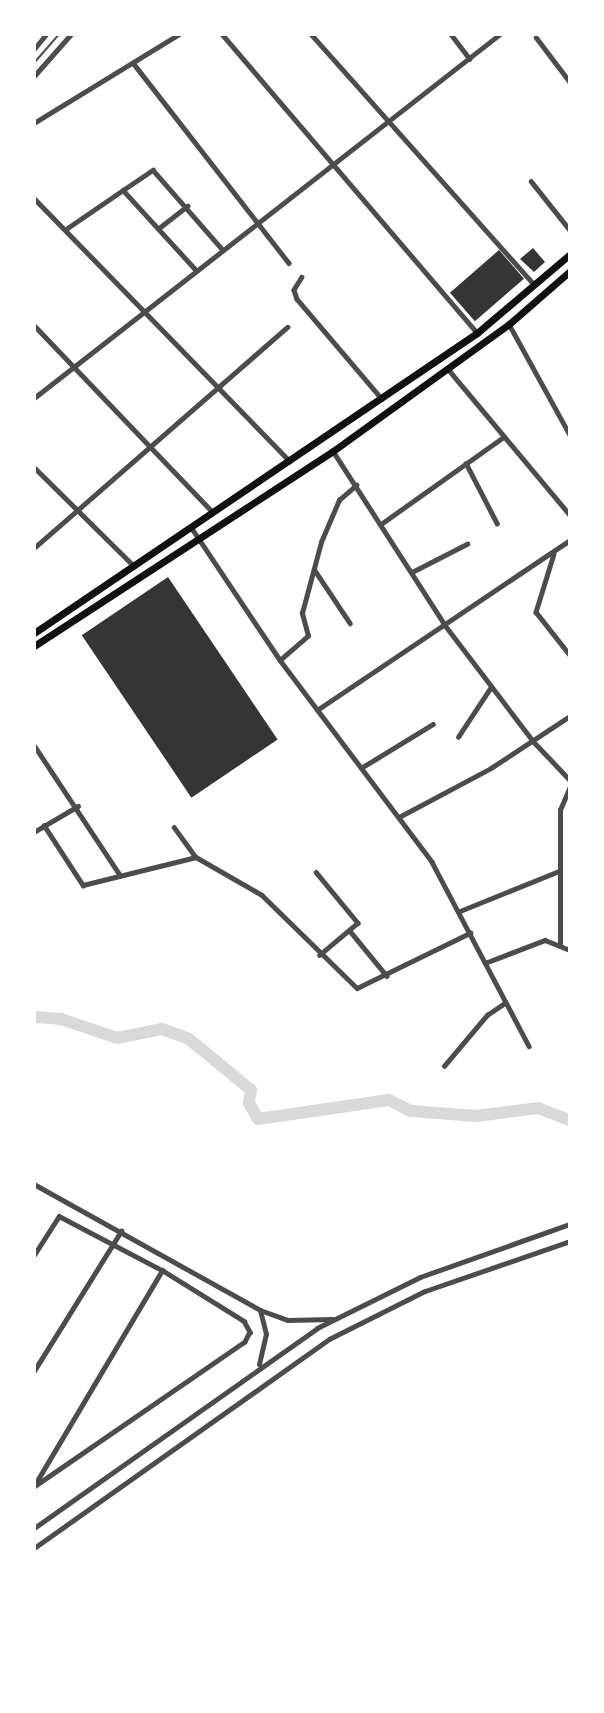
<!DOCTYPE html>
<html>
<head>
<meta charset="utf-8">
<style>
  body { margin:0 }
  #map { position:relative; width:604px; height:1713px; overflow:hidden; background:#fff; font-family:"PT Sans",sans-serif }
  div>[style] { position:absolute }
  .river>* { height:12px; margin:-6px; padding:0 6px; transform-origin:6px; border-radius:6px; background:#d9d9d9 }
  .building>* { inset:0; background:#353535; transform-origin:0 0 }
  .service>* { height:2px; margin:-1px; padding:0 1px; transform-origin:1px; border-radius:1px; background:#4c4c4c }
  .minor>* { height:4.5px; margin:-2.25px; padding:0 2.25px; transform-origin:2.25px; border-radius:2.25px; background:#4c4c4c }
  .tertiary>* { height:5px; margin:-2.5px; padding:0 2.5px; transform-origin:2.5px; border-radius:2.5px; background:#4c4c4c }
  .primary>* { height:7px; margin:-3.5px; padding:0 3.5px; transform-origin:3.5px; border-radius:3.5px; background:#111 }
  span { translate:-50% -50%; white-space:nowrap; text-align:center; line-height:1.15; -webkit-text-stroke:6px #fff; paint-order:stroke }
  .frame { position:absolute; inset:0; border:36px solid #fff; pointer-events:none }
</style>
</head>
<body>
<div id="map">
  <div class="river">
    <i style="left:34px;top:1017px;width:27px;rotate:4deg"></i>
    <i style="left:61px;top:1019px;width:59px;rotate:18.7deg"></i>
    <i style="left:117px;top:1038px;width:46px;rotate:-11.3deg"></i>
    <i style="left:162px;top:1029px;width:29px;rotate:20deg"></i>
    <i style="left:189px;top:1039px;width:80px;rotate:39.4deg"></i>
    <i style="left:251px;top:1090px;width:13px;rotate:99deg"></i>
    <i style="left:249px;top:1103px;width:18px;rotate:61deg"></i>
    <i style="left:258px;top:1119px;width:132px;rotate:-8.3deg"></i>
    <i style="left:389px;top:1100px;width:25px;rotate:27deg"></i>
    <i style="left:411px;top:1111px;width:65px;rotate:4.4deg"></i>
    <i style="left:476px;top:1116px;width:63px;rotate:-7.4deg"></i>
    <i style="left:538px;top:1108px;width:34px;rotate:21deg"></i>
  </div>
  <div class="building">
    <i style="clip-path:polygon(533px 248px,545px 262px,534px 272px,520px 259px)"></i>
    <i style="left:499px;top:250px;width:38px;height:65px;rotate:49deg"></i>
    <i style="left:168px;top:577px;width:196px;height:104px;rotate:56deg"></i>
  </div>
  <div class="service">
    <i style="left:34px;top:63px;width:38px;rotate:-49deg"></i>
  </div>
  <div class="minor">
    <i style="left:222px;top:34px;width:393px;rotate:49.5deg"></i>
    <i style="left:311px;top:34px;width:335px;rotate:48.3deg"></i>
    <i style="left:451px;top:34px;width:31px;rotate:53deg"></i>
    <i style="left:529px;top:34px;width:12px"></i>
    <i style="left:536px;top:37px;width:56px;rotate:52.9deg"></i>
    <i style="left:134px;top:64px;width:252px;rotate:52.1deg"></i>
    <i style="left:34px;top:123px;width:170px;rotate:-31.5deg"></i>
    <i style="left:531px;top:181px;width:63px;rotate:51.5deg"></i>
    <i style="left:123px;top:190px;width:36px;rotate:-34deg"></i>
    <i style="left:153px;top:170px;width:106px;rotate:48.8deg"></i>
    <i style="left:34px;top:198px;width:367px;rotate:45.8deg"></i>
    <i style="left:159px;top:228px;width:36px;rotate:-38deg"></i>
    <i style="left:66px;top:229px;width:69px;rotate:-34.4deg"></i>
    <i style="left:123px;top:190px;width:108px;rotate:47.6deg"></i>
    <i style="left:302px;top:277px;width:15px;rotate:122deg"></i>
    <i style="left:294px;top:290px;width:9px;rotate:72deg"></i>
    <i style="left:297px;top:299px;width:131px;rotate:49.6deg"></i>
    <i style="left:509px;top:324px;width:127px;rotate:61.2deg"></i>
    <i style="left:34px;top:325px;width:259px;rotate:46.3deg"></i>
    <i style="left:448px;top:369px;width:190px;rotate:50.1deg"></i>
    <i style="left:34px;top:398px;width:591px;rotate:-37.99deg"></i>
    <i style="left:333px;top:451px;width:207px;rotate:57.2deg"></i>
    <i style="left:445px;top:625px;width:146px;rotate:52.8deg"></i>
    <i style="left:533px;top:741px;width:54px;rotate:46.5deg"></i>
    <i style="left:466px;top:463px;width:68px;rotate:62.7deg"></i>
    <i style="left:34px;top:467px;width:141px;rotate:44.7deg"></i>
    <i style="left:381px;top:524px;width:148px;rotate:-35.4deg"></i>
    <i style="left:191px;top:527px;width:160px;rotate:56.2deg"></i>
    <i style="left:280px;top:660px;width:253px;rotate:53deg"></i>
    <i style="left:432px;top:862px;width:208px;rotate:62.2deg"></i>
    <i style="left:34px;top:548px;width:336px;rotate:-41.1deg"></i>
    <i style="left:554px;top:554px;width:61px;rotate:107.2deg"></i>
    <i style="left:536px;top:612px;width:55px;rotate:51.7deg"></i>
    <i style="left:314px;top:569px;width:65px;rotate:56.3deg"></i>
    <i style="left:412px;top:572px;width:62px;rotate:-27deg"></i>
    <i style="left:280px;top:660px;width:37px;rotate:-41deg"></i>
    <i style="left:308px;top:636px;width:24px;rotate:-105deg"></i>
    <i style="left:302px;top:613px;width:73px;rotate:-75deg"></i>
    <i style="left:321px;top:542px;width:46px;rotate:-66.8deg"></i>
    <i style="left:339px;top:500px;width:23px;rotate:-41deg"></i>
    <i style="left:317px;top:710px;width:305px;rotate:-33.9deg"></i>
    <i style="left:458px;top:737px;width:60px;rotate:-56.6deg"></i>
    <i style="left:34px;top:745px;width:156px;rotate:56.5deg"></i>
    <i style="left:361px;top:768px;width:84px;rotate:-31.4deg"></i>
    <i style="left:399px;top:817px;width:104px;rotate:-28deg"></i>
    <i style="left:491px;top:768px;width:95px;rotate:-33.4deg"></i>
    <i style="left:44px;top:825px;width:72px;rotate:57deg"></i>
    <i style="left:83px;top:885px;width:116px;rotate:-13.9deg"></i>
    <i style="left:174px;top:827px;width:37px;rotate:54deg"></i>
    <i style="left:196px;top:857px;width:76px;rotate:29.9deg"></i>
    <i style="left:262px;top:895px;width:133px;rotate:44.4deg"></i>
    <i style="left:357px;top:988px;width:126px;rotate:-26deg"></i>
    <i style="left:34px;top:832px;width:51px;rotate:-30.6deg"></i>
    <i style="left:316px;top:872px;width:66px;rotate:50.5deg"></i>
    <i style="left:358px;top:923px;width:50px;rotate:139.9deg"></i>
    <i style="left:460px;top:911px;width:107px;rotate:-22deg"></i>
    <i style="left:350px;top:931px;width:58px;rotate:50.6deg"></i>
    <i style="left:560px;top:944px;width:134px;rotate:-90deg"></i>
    <i style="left:560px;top:810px;width:26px;rotate:-67deg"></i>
    <i style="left:485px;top:963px;width:64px;rotate:-21deg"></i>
    <i style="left:545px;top:940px;width:27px;rotate:22deg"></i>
    <i style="left:444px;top:1066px;width:67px;rotate:-49.9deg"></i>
    <i style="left:487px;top:1015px;width:22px;rotate:-34deg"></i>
    <i style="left:34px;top:1184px;width:259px;rotate:29.1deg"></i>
    <i style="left:34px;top:1255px;width:46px;rotate:-57.3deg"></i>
    <i style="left:59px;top:1216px;width:116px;rotate:27.7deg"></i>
    <i style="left:162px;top:1270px;width:97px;rotate:31.9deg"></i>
    <i style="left:244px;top:1321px;width:13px;rotate:61deg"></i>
    <i style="left:250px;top:1332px;width:11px;rotate:117deg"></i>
    <i style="left:245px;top:1342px;width:256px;rotate:145.5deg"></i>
    <i style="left:34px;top:1371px;width:165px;rotate:-58.1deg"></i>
    <i style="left:34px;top:1486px;width:251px;rotate:-59.3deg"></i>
  </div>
  <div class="tertiary">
    <i style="left:34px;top:49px;width:19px;rotate:-51deg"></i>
    <i style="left:34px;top:76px;width:56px;rotate:-48.6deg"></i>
    <i style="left:260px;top:1310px;width:29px;rotate:20deg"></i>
    <i style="left:287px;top:1320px;width:45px;rotate:-1.3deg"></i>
    <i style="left:259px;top:1364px;width:31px;rotate:-77deg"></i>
    <i style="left:266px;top:1334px;width:25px;rotate:-104deg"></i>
    <i style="left:34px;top:1528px;width:347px;rotate:-35.2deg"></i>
    <i style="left:317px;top:1328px;width:115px;rotate:-26.3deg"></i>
    <i style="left:420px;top:1277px;width:159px;rotate:-19.5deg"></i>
    <i style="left:34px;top:1548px;width:362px;rotate:-35.3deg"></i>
    <i style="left:329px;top:1339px;width:107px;rotate:-26.6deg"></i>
    <i style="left:425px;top:1291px;width:153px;rotate:-19deg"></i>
  </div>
  <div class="primary">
    <i style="left:34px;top:633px;width:535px;rotate:-34.11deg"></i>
    <i style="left:477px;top:333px;width:122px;rotate:-40.3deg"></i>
    <i style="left:34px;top:646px;width:357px;rotate:-33.1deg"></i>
    <i style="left:333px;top:451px;width:217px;rotate:-35.8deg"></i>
    <i style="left:509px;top:324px;width:81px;rotate:-41deg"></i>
  </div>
  <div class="frame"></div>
</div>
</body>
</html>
